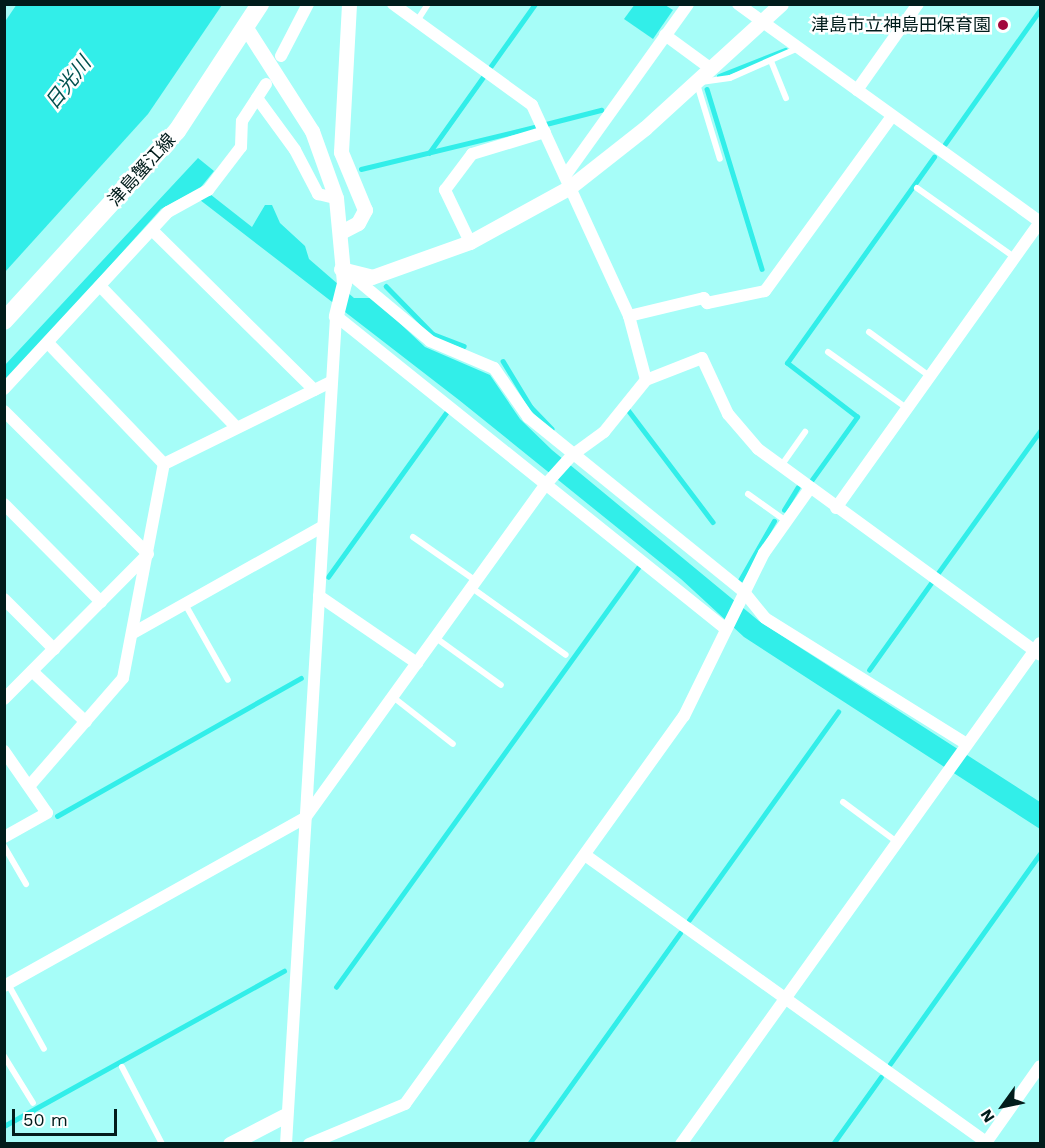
<!DOCTYPE html>
<html>
<head>
<meta charset="utf-8">
<style>
  body { margin:0 }
  #map { position:relative; width:1045px; height:1148px; overflow:hidden; background:#a6fdf8; font-family:"Work Sans","Noto Sans JP",sans-serif }
  div>[style] { position:absolute }
  .water>* { inset:0; background:#32eee9 }
  .stream>* { height:4.5px; margin:-2.25px; padding:0 2.25px; transform-origin:2.25px; border-radius:2.25px; background:#32eee9 }
  .service>* { height:6px; margin:-3px; padding:0 3px; transform-origin:3px; border-radius:3px; background:#fff }
  .minor>* { height:12px; margin:-6px; padding:0 6px; transform-origin:6px; border-radius:6px; background:#fff }
  .tertiary>* { height:15px; margin:-7.5px; padding:0 7.5px; transform-origin:7.5px; border-radius:7.5px; background:#fff }
  .secondary>* { height:18px; margin:-9px; padding:0 9px; transform-origin:9px; border-radius:9px; background:#fff }
  .dots>* { width:16px; height:16px; translate:-50% -50%; box-sizing:border-box; border:3px solid #fff; border-radius:50% }
  span { translate:-50% -50%; white-space:nowrap; text-align:center; line-height:1.15; -webkit-text-stroke:5px #fff; paint-order:stroke }
  .poi-label { font-size:18px; color:#011c1b }
  .right { translate:-100% -50%; text-align:right }
  .street-label { font-size:18px; color:#011c1b }
  .water-label { font-size:20px; color:#00504e; font-style:italic }
  .frame { position:absolute; inset:0; border:6px solid #011c1b; pointer-events:none }
  .north { position:absolute; left:973px; top:1076px; width:60px; height:60px; -webkit-text-stroke:4px #fff; paint-order:stroke; rotate:237deg; font-size:16px; font-weight:700; line-height:24px; text-align:center; color:#011c1b }
  .north::after { content:''; display:block; margin:auto; width:21px; height:27px; background:#011c1b; clip-path:polygon(50% 0,100% 100%,50% 72%,0 100%) }
  .scale { position:absolute; left:12px; top:1109px; width:105px; height:27px; box-sizing:border-box; border:3px solid #011c1b; border-top:0; padding-left:8px; font-size:18px; line-height:21px; white-space:nowrap; color:#011c1b; -webkit-text-stroke:4px #fff; paint-order:stroke }
</style>
</head>
<body>
<div id="map">
  <div class="water">
    <i style="clip-path:polygon(17px 4px,222px 5px,148px 114px,5px 272px,4px 23px)"></i>
    <i style="clip-path:polygon(635px 4px,665px 5px,673px 10px,653px 39px,624px 19px)"></i>
    <i style="clip-path:polygon(198px 158px,214px 171px,201px 187px,252px 227px,265px 205px,272px 205px,280px 223px,305px 246px,309px 259px,354px 298px,373px 298px,425px 347px,490px 375px,520px 419px,552px 450px,759px 621px,1040px 802px,1040px 829px,744px 637px,681px 579px,459px 400px,191px 193px,161px 209px,5px 383px,5px 365px)"></i>
  </div>
  <div class="stream">
    <i style="left:491px;top:66px;width:76px;rotate:-54.6deg"></i>
    <i style="left:719px;top:76px;width:71px;rotate:-21.5deg"></i>
    <i style="left:707px;top:89px;width:188px;rotate:73deg"></i>
    <i style="left:546px;top:124px;width:57px;rotate:-14.3deg"></i>
    <i style="left:945px;top:144px;width:164px;rotate:-54.7deg"></i>
    <i style="left:429px;top:153px;width:93px;rotate:-54.6deg"></i>
    <i style="left:361px;top:169px;width:179px;rotate:-13.6deg"></i>
    <i style="left:386px;top:286px;width:67px;rotate:45.6deg"></i>
    <i style="left:433px;top:334px;width:33px;rotate:21deg"></i>
    <i style="left:503px;top:361px;width:54px;rotate:58.7deg"></i>
    <i style="left:531px;top:407px;width:30px;rotate:46deg"></i>
    <i style="left:629px;top:411px;width:139px;rotate:52.9deg"></i>
    <i style="left:811px;top:481px;width:79px;rotate:-54.3deg"></i>
    <i style="left:857px;top:417px;width:88px;rotate:-142.4deg"></i>
    <i style="left:787px;top:363px;width:253px;rotate:-54.5deg"></i>
    <i style="left:784px;top:510px;width:26px;rotate:-59deg"></i>
    <i style="left:938px;top:573px;width:175px;rotate:-54.3deg"></i>
    <i style="left:328px;top:577px;width:206px;rotate:-54.3deg"></i>
    <i style="left:739px;top:582px;width:70px;rotate:-60.2deg"></i>
    <i style="left:869px;top:670px;width:107px;rotate:-54.5deg"></i>
    <i style="left:57px;top:816px;width:280px;rotate:-29.5deg"></i>
    <i style="left:689px;top:920px;width:256px;rotate:-54.4deg"></i>
    <i style="left:336px;top:987px;width:520px;rotate:-54.23deg"></i>
    <i style="left:890px;top:1064px;width:258px;rotate:-54.5deg"></i>
    <i style="left:4px;top:1126px;width:320px;rotate:-29deg"></i>
    <i style="left:529px;top:1144px;width:259px;rotate:-54.4deg"></i>
    <i style="left:833px;top:1144px;width:82px;rotate:-54.4deg"></i>
  </div>
  <div class="service">
    <i style="left:417px;top:21px;width:20px;rotate:-57deg"></i>
    <i style="left:771px;top:61px;width:40px;rotate:68deg"></i>
    <i style="left:701px;top:82px;width:29px;rotate:-8deg"></i>
    <i style="left:730px;top:78px;width:74px;rotate:-23.8deg"></i>
    <i style="left:697px;top:84px;width:78px;rotate:73deg"></i>
    <i style="left:917px;top:188px;width:119px;rotate:35.4deg"></i>
    <i style="left:869px;top:332px;width:73px;rotate:36.1deg"></i>
    <i style="left:828px;top:352px;width:95px;rotate:35.5deg"></i>
    <i style="left:781px;top:466px;width:42px;rotate:-54.8deg"></i>
    <i style="left:748px;top:494px;width:47px;rotate:35.4deg"></i>
    <i style="left:413px;top:537px;width:77px;rotate:34.9deg"></i>
    <i style="left:472px;top:588px;width:115px;rotate:35.5deg"></i>
    <i style="left:185px;top:604px;width:87px;rotate:60.5deg"></i>
    <i style="left:436px;top:638px;width:80px;rotate:35.9deg"></i>
    <i style="left:393px;top:697px;width:76px;rotate:38.1deg"></i>
    <i style="left:843px;top:802px;width:67px;rotate:36.5deg"></i>
    <i style="left:4px;top:846px;width:44px;rotate:59.9deg"></i>
    <i style="left:8px;top:984px;width:74px;rotate:61deg"></i>
    <i style="left:4px;top:1056px;width:55px;rotate:58.3deg"></i>
    <i style="left:122px;top:1067px;width:87px;rotate:62.5deg"></i>
  </div>
  <div class="minor">
    <i style="left:393px;top:4px;width:172px;rotate:36deg"></i>
    <i style="left:532px;top:105px;width:232px;rotate:65.3deg"></i>
    <i style="left:629px;top:316px;width:66px;rotate:75.1deg"></i>
    <i style="left:738px;top:4px;width:372px;rotate:35.8deg"></i>
    <i style="left:665px;top:35px;width:56px;rotate:36.3deg"></i>
    <i style="left:281px;top:56px;width:59px;rotate:-62.6deg"></i>
    <i style="left:857px;top:90px;width:105px;rotate:-54.7deg"></i>
    <i style="left:257px;top:98px;width:64px;rotate:53.8deg"></i>
    <i style="left:295px;top:150px;width:50px;rotate:62.4deg"></i>
    <i style="left:318px;top:194px;width:18px;rotate:13deg"></i>
    <i style="left:565px;top:176px;width:211px;rotate:-54.4deg"></i>
    <i style="left:152px;top:230px;width:228px;rotate:44.6deg"></i>
    <i style="left:470px;top:242px;width:58px;rotate:-115.7deg"></i>
    <i style="left:445px;top:190px;width:45px;rotate:-53.1deg"></i>
    <i style="left:472px;top:154px;width:76px;rotate:-16.8deg"></i>
    <i style="left:350px;top:274px;width:104px;rotate:39.9deg"></i>
    <i style="left:430px;top:341px;width:69px;rotate:22.9deg"></i>
    <i style="left:494px;top:368px;width:60px;rotate:55.2deg"></i>
    <i style="left:528px;top:417px;width:278px;rotate:39deg"></i>
    <i style="left:744px;top:592px;width:33px;rotate:51deg"></i>
    <i style="left:765px;top:618px;width:238px;rotate:32deg"></i>
    <i style="left:100px;top:286px;width:196px;rotate:46deg"></i>
    <i style="left:336px;top:316px;width:500px;rotate:38.75deg"></i>
    <i style="left:629px;top:316px;width:77px;rotate:-13.5deg"></i>
    <i style="left:704px;top:298px;width:6px;rotate:59deg"></i>
    <i style="left:707px;top:303px;width:59px;rotate:-11.7deg"></i>
    <i style="left:765px;top:291px;width:216px;rotate:-54deg"></i>
    <i style="left:48px;top:343px;width:168px;rotate:46.2deg"></i>
    <i style="left:4px;top:389px;width:241px;rotate:-47.2deg"></i>
    <i style="left:168px;top:212px;width:46px;rotate:-28.8deg"></i>
    <i style="left:208px;top:190px;width:54px;rotate:-52.5deg"></i>
    <i style="left:241px;top:147px;width:26px;rotate:-88deg"></i>
    <i style="left:242px;top:121px;width:44px;rotate:-57deg"></i>
    <i style="left:4px;top:411px;width:203px;rotate:44.8deg"></i>
    <i style="left:4px;top:504px;width:138px;rotate:45.3deg"></i>
    <i style="left:836px;top:508px;width:351px;rotate:-54.5deg"></i>
    <i style="left:319px;top:596px;width:119px;rotate:34.4deg"></i>
    <i style="left:4px;top:599px;width:71px;rotate:45deg"></i>
    <i style="left:133px;top:633px;width:217px;rotate:-29.3deg"></i>
    <i style="left:32px;top:671px;width:74px;rotate:43.4deg"></i>
    <i style="left:4px;top:699px;width:203px;rotate:-45.2deg"></i>
    <i style="left:4px;top:751px;width:75px;rotate:55.3deg"></i>
    <i style="left:47px;top:813px;width:49px;rotate:150.8deg"></i>
    <i style="left:31px;top:784px;width:140px;rotate:-49deg"></i>
    <i style="left:123px;top:678px;width:218px;rotate:-79.2deg"></i>
    <i style="left:164px;top:464px;width:186px;rotate:-26.2deg"></i>
    <i style="left:585px;top:855px;width:493px;rotate:35.6deg"></i>
    <i style="left:4px;top:986px;width:345px;rotate:-29.2deg"></i>
    <i style="left:305px;top:818px;width:413px;rotate:-54.2deg"></i>
    <i style="left:547px;top:483px;width:36px;rotate:-48deg"></i>
    <i style="left:571px;top:456px;width:41px;rotate:-36deg"></i>
    <i style="left:604px;top:432px;width:67px;rotate:-51.1deg"></i>
    <i style="left:646px;top:380px;width:60px;rotate:-21.4deg"></i>
    <i style="left:702px;top:358px;width:62px;rotate:65.1deg"></i>
    <i style="left:728px;top:414px;width:46px;rotate:49.4deg"></i>
    <i style="left:758px;top:449px;width:349px;rotate:36.1deg"></i>
    <i style="left:286px;top:1144px;width:830px;rotate:-86.54deg"></i>
    <i style="left:309px;top:1144px;width:104px;rotate:-22.6deg"></i>
    <i style="left:405px;top:1104px;width:478px;rotate:-54.3deg"></i>
    <i style="left:684px;top:716px;width:182px;rotate:-63.9deg"></i>
    <i style="left:764px;top:553px;width:80px;rotate:-54.7deg"></i>
    <i style="left:681px;top:1144px;width:616px;rotate:-54.38deg"></i>
    <i style="left:985px;top:1144px;width:95px;rotate:-54.8deg"></i>
  </div>
  <div class="tertiary">
    <i style="left:248px;top:31px;width:119px;rotate:57.4deg"></i>
    <i style="left:312px;top:131px;width:71px;rotate:70.3deg"></i>
    <i style="left:336px;top:198px;width:85px;rotate:84.6deg"></i>
    <i style="left:344px;top:283px;width:34px;rotate:104deg"></i>
    <i style="left:341px;top:232px;width:19px;rotate:-28deg"></i>
    <i style="left:358px;top:223px;width:15px;rotate:-62deg"></i>
    <i style="left:365px;top:210px;width:63px;rotate:-112.5deg"></i>
    <i style="left:341px;top:152px;width:148px;rotate:-86.9deg"></i>
    <i style="left:341px;top:269px;width:32px;rotate:14deg"></i>
    <i style="left:372px;top:277px;width:104px;rotate:-19.7deg"></i>
    <i style="left:470px;top:242px;width:114px;rotate:-28.8deg"></i>
    <i style="left:570px;top:187px;width:95px;rotate:-38.2deg"></i>
    <i style="left:645px;top:128px;width:184px;rotate:-42.4deg"></i>
    <i style="left:230px;top:1144px;width:61px;rotate:-27.4deg"></i>
  </div>
  <div class="secondary">
    <i style="left:4px;top:321px;width:257px;rotate:-47.7deg"></i>
    <i style="left:177px;top:131px;width:152px;rotate:-56.8deg"></i>
  </div>
  <div class="dots">
    <i style="left:1003px;top:25px;background:#a3073c"></i>
  </div>
  <div class="poi-label">
    <span class="right" style="left:991px;top:25px">津島市立神島田保育園</span>
  </div>
  <div class="street-label">
    <span style="left:142px;top:170px;rotate:-48deg">津島蟹江線</span>
  </div>
  <div class="water-label">
    <span style="left:68px;top:83px;rotate:-52deg">日光川</span>
  </div>
  <div class="frame"></div>
  <div class="north">N</div>
  <div class="scale">50 m</div>
</div>
</body>
</html>
